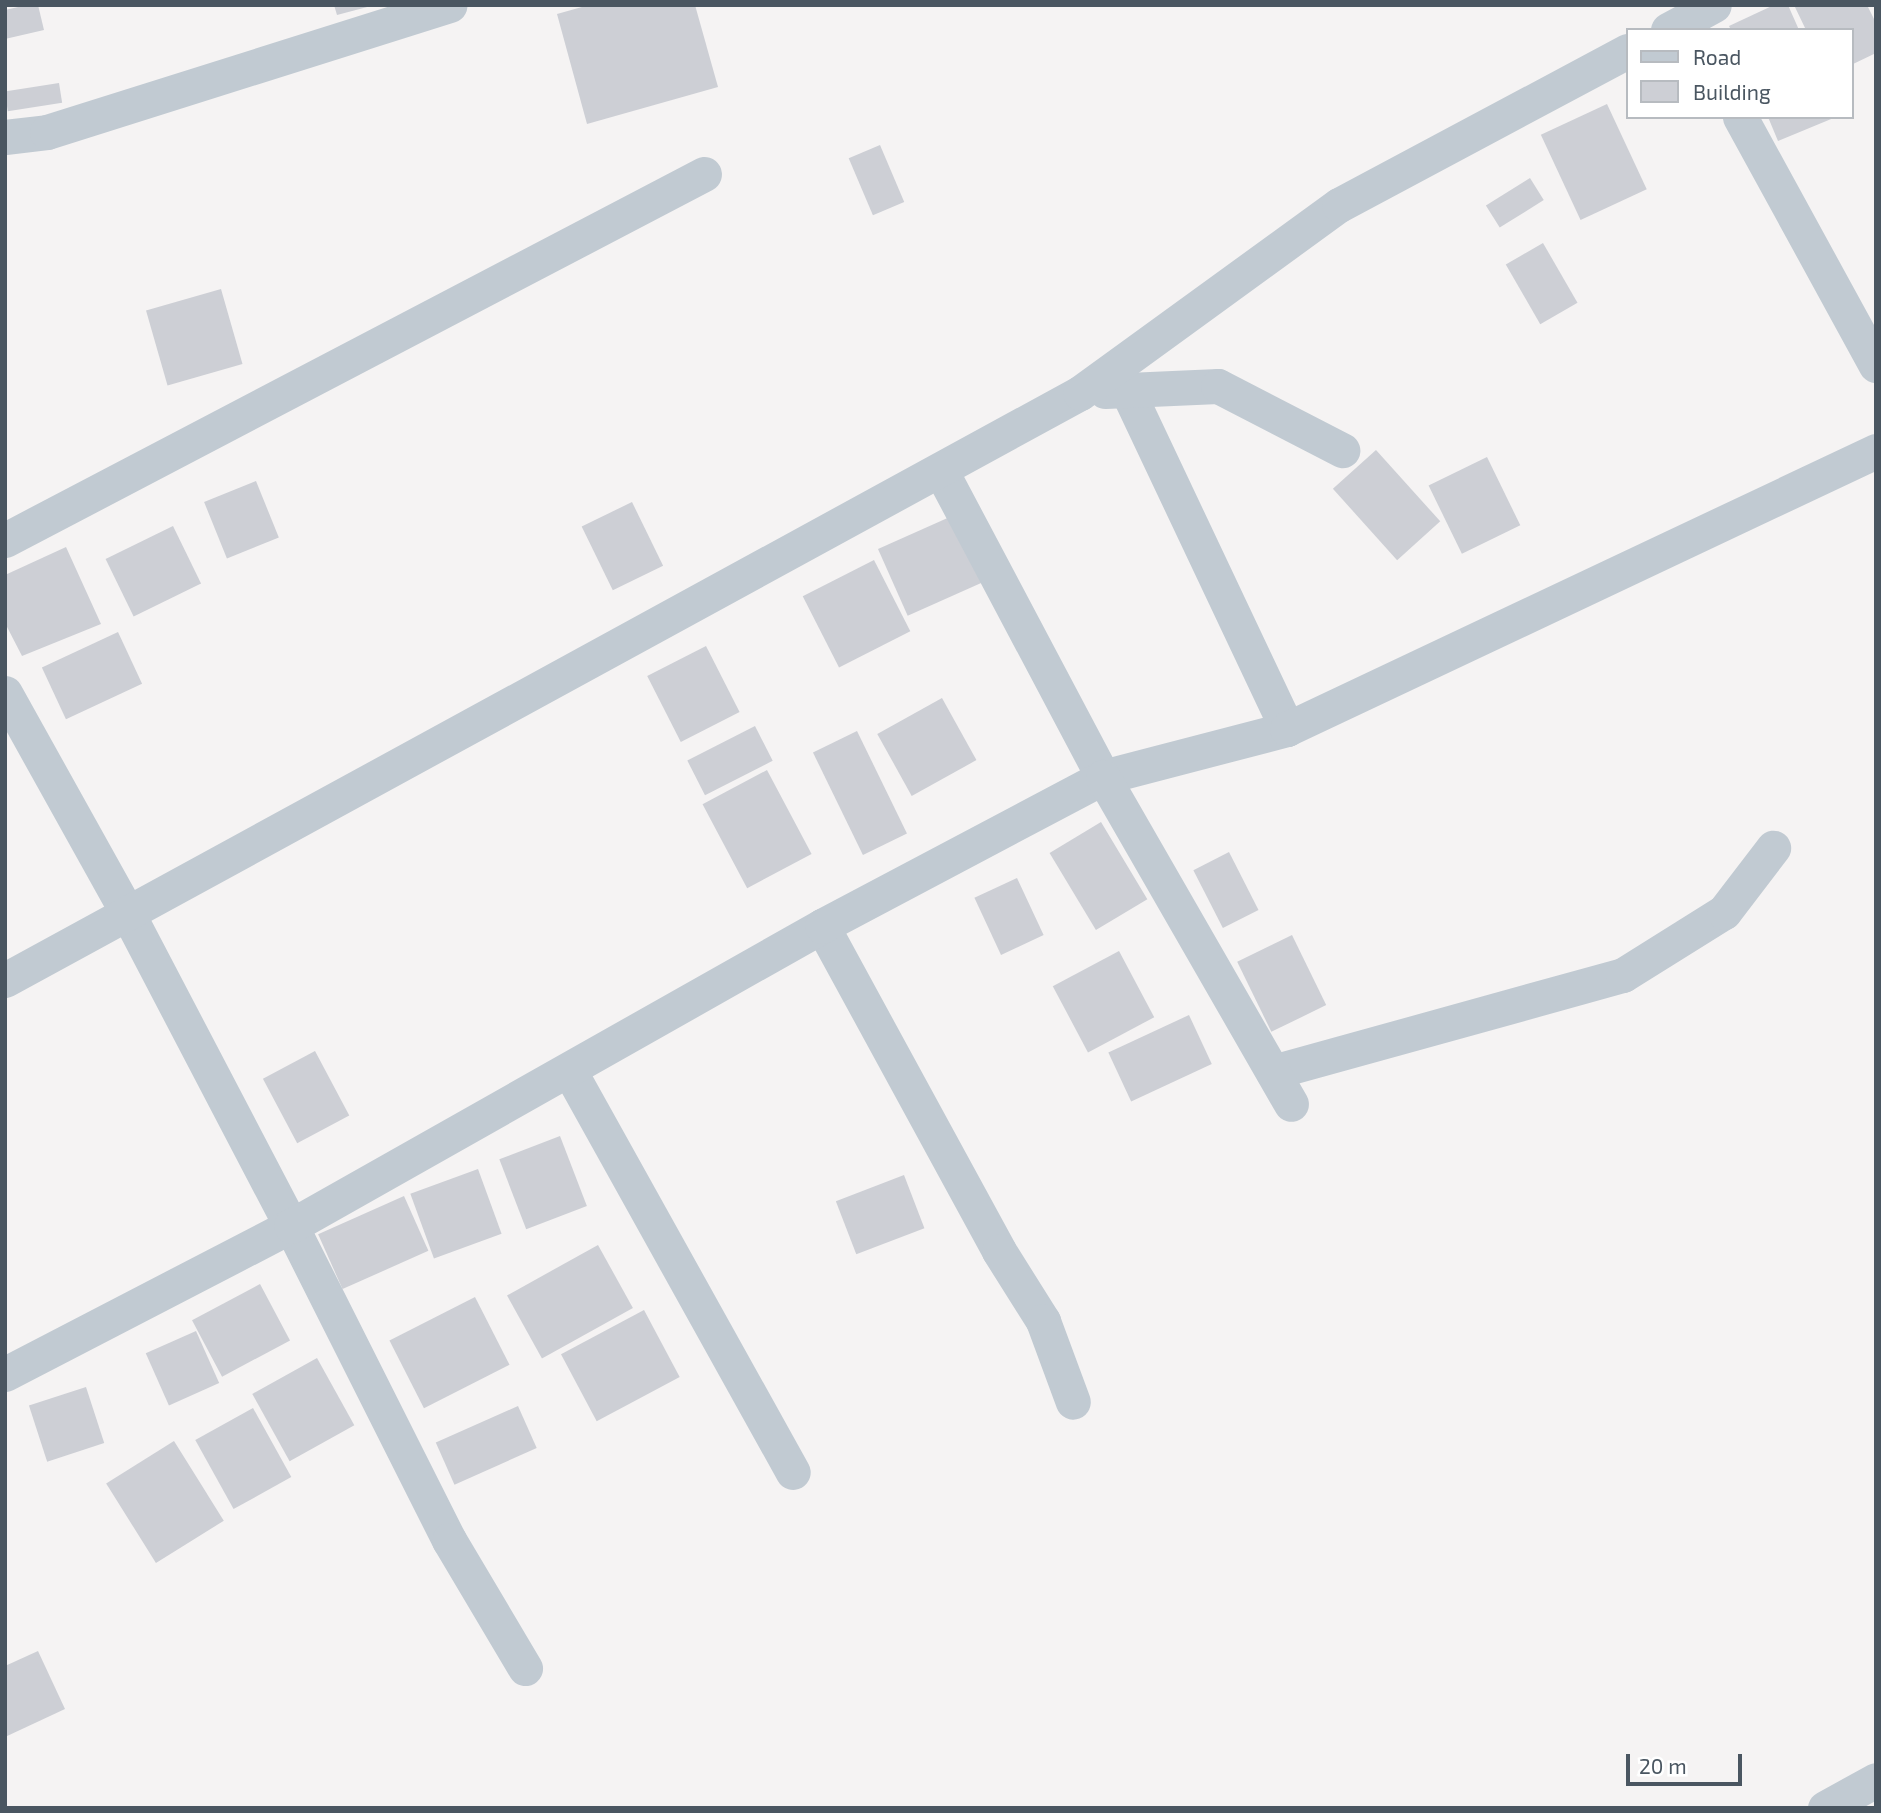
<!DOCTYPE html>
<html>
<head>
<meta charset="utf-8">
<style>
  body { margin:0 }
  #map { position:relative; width:1881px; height:1813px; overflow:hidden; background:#f5f3f3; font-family:"Exo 2",sans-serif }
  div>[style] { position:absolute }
  .building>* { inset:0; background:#cdcfd5; transform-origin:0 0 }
  .minor>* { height:35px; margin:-17.5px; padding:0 17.5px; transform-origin:17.5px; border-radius:17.5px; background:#c1cad2 }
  span { translate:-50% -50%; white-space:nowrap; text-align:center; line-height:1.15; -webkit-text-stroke:5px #fff; paint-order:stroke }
  .frame { position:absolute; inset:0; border:7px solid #4a5661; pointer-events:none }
  .legend { position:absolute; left:1626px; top:28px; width:228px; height:91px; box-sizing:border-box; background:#fff; border:2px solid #b7bbc0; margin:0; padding:9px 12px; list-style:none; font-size:21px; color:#4a5661 }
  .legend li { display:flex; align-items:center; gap:14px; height:35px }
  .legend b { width:35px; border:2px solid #b7bbc0 }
  .scale { position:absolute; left:1626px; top:1754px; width:116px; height:32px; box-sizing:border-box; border:4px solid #4a5661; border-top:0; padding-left:9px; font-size:21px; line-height:24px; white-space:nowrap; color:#4a5661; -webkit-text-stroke:5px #fff; paint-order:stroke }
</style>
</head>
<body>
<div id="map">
  <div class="building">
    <i style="clip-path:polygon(27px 5px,38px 5px,44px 30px,5px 39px,5px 10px)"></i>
    <i style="clip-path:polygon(334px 5px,370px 5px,371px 6px,337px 15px)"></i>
    <i style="clip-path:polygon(589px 5px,695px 5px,718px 87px,587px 124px,557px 14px)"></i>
    <i style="clip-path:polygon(1774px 5px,1788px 5px,1799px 30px,1731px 30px,1729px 26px)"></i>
    <i style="clip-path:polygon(1794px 5px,1867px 5px,1876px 23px,1876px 53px,1851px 65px,1851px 30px,1806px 30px)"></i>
    <i style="left:59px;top:83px;width:20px;height:55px;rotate:81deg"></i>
    <i style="left:1607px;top:104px;width:94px;height:73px;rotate:65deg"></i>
    <i style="clip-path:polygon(1768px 117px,1836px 117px,1778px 141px)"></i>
    <i style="left:880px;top:145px;width:62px;height:34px;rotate:67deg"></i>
    <i style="left:1530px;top:178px;width:26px;height:52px;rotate:58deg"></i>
    <i style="left:1543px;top:243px;width:69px;height:43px;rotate:60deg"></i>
    <i style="left:221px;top:289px;width:78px;height:78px;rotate:74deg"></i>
    <i style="left:1376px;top:450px;width:96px;height:58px;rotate:48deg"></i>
    <i style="left:1487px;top:457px;width:76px;height:65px;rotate:64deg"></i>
    <i style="left:256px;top:481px;width:61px;height:56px;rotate:68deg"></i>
    <i style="left:632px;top:502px;width:71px;height:56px;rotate:64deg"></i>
    <i style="left:952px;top:516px;width:73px;height:81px;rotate:66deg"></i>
    <i style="left:173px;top:526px;width:64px;height:75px;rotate:64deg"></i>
    <i style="clip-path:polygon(66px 547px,101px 624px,22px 656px,5px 623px,5px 575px)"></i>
    <i style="left:874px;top:560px;width:80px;height:80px;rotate:63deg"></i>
    <i style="left:118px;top:632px;width:57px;height:84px;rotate:65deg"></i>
    <i style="left:706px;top:646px;width:74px;height:66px;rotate:63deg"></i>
    <i style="left:942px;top:698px;width:71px;height:74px;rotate:61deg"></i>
    <i style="left:755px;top:726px;width:39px;height:76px;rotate:63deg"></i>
    <i style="left:857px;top:731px;width:114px;height:49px;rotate:64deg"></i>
    <i style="left:767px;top:770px;width:95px;height:73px;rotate:62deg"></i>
    <i style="left:1101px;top:822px;width:90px;height:60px;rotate:59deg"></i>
    <i style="left:1229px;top:852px;width:65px;height:40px;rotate:63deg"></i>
    <i style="left:1017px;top:878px;width:63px;height:47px;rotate:65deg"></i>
    <i style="left:1292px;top:935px;width:78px;height:61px;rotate:64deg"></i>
    <i style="left:1119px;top:951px;width:75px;height:75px;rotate:62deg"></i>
    <i style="left:1189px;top:1015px;width:54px;height:89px;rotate:65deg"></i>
    <i style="left:315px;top:1051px;width:73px;height:59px;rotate:62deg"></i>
    <i style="left:560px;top:1136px;width:75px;height:65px;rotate:69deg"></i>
    <i style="left:478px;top:1169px;width:69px;height:72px;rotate:70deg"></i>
    <i style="left:904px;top:1175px;width:57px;height:73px;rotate:69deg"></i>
    <i style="left:404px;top:1196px;width:60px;height:94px;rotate:66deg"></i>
    <i style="left:598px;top:1245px;width:72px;height:104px;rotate:61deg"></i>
    <i style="left:260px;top:1284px;width:64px;height:77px;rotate:62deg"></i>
    <i style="left:475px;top:1297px;width:76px;height:96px;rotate:63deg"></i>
    <i style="left:644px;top:1310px;width:76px;height:94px;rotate:62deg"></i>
    <i style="left:196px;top:1331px;width:57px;height:55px;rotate:66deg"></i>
    <i style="left:317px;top:1358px;width:77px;height:74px;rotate:61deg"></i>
    <i style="left:86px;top:1387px;width:59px;height:60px;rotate:72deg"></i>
    <i style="left:518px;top:1406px;width:46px;height:90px;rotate:66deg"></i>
    <i style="left:253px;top:1408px;width:79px;height:66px;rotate:61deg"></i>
    <i style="left:174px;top:1441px;width:94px;height:80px;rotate:58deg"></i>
    <i style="clip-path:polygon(38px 1651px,65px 1709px,5px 1737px,5px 1666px)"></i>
  </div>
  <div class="minor">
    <i style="left:1668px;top:30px;width:52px;rotate:-28.5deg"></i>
    <i style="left:1740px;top:117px;width:283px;rotate:61.3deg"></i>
    <i style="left:5px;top:137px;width:42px;rotate:-6.8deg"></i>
    <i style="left:47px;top:132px;width:422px;rotate:-17.5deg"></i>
    <i style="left:1127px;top:390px;width:375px;rotate:64.7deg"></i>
    <i style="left:1105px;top:391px;width:113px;rotate:-2.5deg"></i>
    <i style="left:1218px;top:386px;width:140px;rotate:27.3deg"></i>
    <i style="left:941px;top:471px;width:346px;rotate:62.1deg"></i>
    <i style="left:1103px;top:777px;width:190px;rotate:-14.6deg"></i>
    <i style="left:1287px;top:729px;width:651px;rotate:-25.27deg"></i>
    <i style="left:5px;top:540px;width:789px;rotate:-27.64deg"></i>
    <i style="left:5px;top:693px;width:253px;rotate:60.9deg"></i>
    <i style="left:128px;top:914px;width:352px;rotate:62.4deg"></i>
    <i style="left:291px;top:1226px;width:352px;rotate:63.3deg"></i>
    <i style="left:449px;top:1540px;width:149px;rotate:59.3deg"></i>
    <i style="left:822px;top:926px;width:370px;rotate:61.4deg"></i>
    <i style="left:999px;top:1251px;width:83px;rotate:57.8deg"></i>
    <i style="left:1043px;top:1321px;width:86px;rotate:69.7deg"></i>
    <i style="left:5px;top:980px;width:1225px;rotate:-28.64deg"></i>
    <i style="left:1080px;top:393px;width:320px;rotate:-36deg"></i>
    <i style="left:1339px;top:205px;width:327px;rotate:-28.1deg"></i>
    <i style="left:569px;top:1070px;width:460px;rotate:60.9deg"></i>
    <i style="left:1273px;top:1072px;width:363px;rotate:-15.5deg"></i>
    <i style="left:1623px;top:975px;width:119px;rotate:-32deg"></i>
    <i style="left:1724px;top:912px;width:81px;rotate:-52.6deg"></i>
    <i style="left:5px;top:1374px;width:322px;rotate:-27.4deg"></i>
    <i style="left:291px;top:1226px;width:610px;rotate:-29.47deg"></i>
    <i style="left:822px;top:926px;width:318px;rotate:-27.9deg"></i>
    <i style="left:1103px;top:777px;width:377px;rotate:60.1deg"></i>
    <i style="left:1825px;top:1808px;width:58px;rotate:-28.8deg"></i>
  </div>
  <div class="frame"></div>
  <ul class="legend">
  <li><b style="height:9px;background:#c1cad2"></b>Road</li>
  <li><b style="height:19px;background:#cdcfd5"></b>Building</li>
  </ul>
  <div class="scale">20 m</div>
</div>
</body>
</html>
